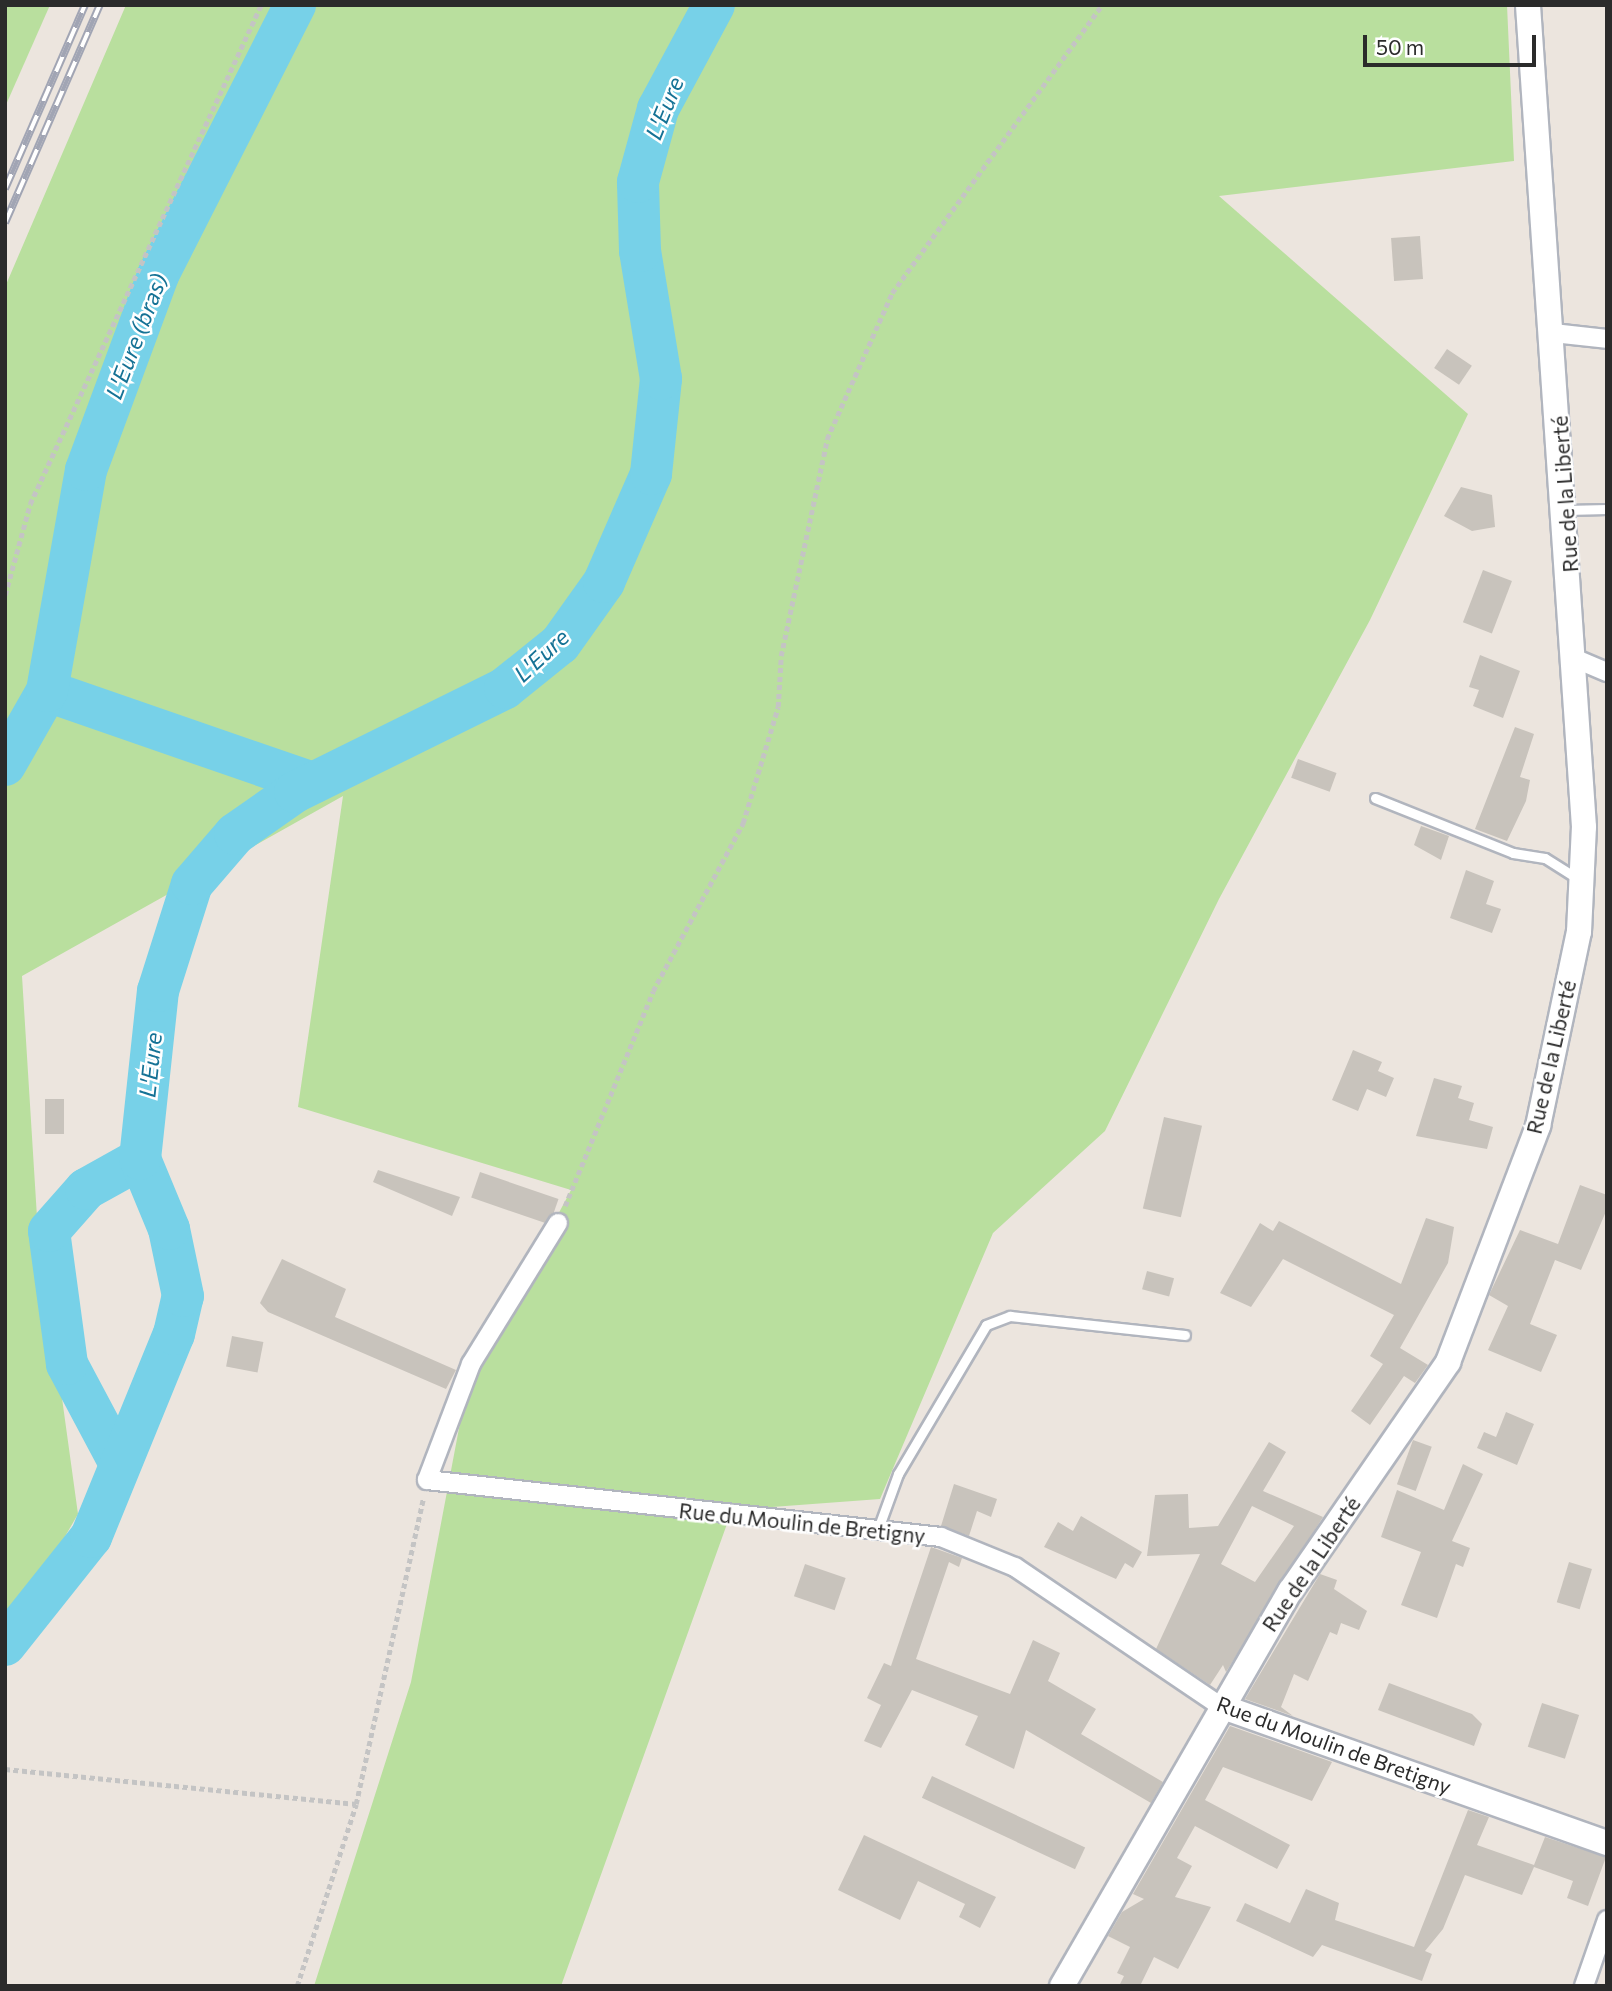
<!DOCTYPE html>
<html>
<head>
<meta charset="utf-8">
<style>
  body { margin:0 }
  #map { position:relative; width:1612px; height:1991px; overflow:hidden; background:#ece5de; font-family:Commissioner,sans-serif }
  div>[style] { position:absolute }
  .green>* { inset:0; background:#b9df9e }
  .river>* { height:42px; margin:-21px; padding:0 21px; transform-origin:21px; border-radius:21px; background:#77d1e8 }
  .building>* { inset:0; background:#c8c3bc; transform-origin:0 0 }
  .path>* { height:4.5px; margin-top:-2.25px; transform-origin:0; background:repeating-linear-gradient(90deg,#c4c4c4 0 5px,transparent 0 8.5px) }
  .roads { filter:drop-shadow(2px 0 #b1b5be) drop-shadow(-2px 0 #b1b5be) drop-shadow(0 2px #b1b5be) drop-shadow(0 -2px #b1b5be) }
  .lane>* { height:9px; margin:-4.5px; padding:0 4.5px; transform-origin:4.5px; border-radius:4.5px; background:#fff }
  .street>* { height:18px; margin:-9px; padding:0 9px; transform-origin:9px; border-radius:9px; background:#fff }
  .secondary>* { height:24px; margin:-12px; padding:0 12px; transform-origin:12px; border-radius:12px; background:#fff }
  .rail>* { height:8px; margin-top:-4px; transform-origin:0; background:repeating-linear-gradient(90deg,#fff 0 16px,#a1a5b4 0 32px); box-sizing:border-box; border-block:2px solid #a1a5b4 }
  span { translate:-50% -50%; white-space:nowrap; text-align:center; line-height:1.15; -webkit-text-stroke:5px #fff; paint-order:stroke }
  .street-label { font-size:21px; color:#2b2b2b }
  .water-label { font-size:23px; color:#157295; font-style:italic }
  .frame { position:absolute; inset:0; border:7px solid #2b2b2b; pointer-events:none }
  .scale { position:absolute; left:1363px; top:35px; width:173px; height:32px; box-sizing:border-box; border:4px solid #2b2b2b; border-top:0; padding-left:9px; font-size:21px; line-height:24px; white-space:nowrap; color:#2b2b2b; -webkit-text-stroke:5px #fff; paint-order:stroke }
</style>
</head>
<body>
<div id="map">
  <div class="green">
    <i style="clip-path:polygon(5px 5px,50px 5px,5px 107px)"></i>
    <i style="clip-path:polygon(126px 5px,1507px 5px,1514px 161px,1219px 196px,1468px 414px,1370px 620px,1219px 899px,1105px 1131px,993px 1233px,880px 1499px,732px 1510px,561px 1986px,314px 1986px,411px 1682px,467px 1386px,571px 1190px,298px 1107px,343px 796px,22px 976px,37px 1217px,78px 1514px,5px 1640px,5px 287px)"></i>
  </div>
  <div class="river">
    <i style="left:47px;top:691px;width:281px;rotate:19.1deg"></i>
    <i style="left:5px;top:765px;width:85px;rotate:-60.4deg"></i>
    <i style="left:47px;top:691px;width:224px;rotate:-80deg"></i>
    <i style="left:86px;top:470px;width:208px;rotate:-69.7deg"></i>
    <i style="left:158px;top:275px;width:303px;rotate:-63.1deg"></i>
    <i style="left:119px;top:1462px;width:111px;rotate:-118deg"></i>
    <i style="left:67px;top:1364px;width:134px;rotate:-97.7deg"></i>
    <i style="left:49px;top:1231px;width:56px;rotate:-48.6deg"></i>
    <i style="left:86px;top:1189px;width:62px;rotate:-29.1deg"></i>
    <i style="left:5px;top:1645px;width:138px;rotate:-51.5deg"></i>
    <i style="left:91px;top:1537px;width:219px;rotate:-67.8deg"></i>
    <i style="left:174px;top:1334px;width:39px;rotate:-77deg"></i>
    <i style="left:183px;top:1296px;width:68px;rotate:-101.8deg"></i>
    <i style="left:169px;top:1229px;width:76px;rotate:-112.5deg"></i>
    <i style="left:140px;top:1159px;width:169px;rotate:-83.9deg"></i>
    <i style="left:158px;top:991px;width:112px;rotate:-72.4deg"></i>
    <i style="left:192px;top:884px;width:66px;rotate:-49.3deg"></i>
    <i style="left:235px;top:834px;width:73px;rotate:-35deg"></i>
    <i style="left:295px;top:792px;width:234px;rotate:-26.3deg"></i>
    <i style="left:505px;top:688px;width:70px;rotate:-38.7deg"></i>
    <i style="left:560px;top:644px;width:76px;rotate:-54.6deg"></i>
    <i style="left:604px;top:582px;width:118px;rotate:-66.5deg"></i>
    <i style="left:651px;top:474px;width:96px;rotate:-84deg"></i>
    <i style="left:661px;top:379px;width:130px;rotate:-99.3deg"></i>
    <i style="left:640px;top:251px;width:69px;rotate:-91.7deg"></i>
    <i style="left:638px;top:182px;width:76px;rotate:-74.7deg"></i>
    <i style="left:658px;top:109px;width:118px;rotate:-61.7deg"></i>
  </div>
  <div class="building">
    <i style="left:1420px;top:236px;width:43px;height:29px;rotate:86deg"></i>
    <i style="left:1447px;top:349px;width:30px;height:23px;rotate:34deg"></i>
    <i style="clip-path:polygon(1461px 487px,1492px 495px,1495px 527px,1472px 531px,1444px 516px)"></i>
    <i style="left:1483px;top:570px;width:31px;height:56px;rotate:21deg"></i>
    <i style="clip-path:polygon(1480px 655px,1520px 671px,1503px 718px,1473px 706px,1479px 690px,1469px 687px)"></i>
    <i style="clip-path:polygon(1515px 727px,1534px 734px,1520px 777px,1530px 780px,1526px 801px,1507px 841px,1475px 829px)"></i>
    <i style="left:1298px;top:759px;width:41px;height:20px;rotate:20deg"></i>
    <i style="clip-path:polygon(1421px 826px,1449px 836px,1441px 860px,1414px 845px)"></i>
    <i style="clip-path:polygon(1466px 870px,1494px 881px,1486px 904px,1501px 909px,1492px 933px,1450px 918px)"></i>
    <i style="clip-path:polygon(1353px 1050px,1382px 1062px,1378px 1071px,1394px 1078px,1386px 1097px,1367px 1089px,1358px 1111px,1332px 1100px)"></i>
    <i style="clip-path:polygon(1434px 1078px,1462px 1086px,1458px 1098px,1474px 1103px,1469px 1120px,1493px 1127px,1487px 1149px,1416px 1136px)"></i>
    <i style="left:45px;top:1099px;width:19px;height:35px"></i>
    <i style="left:1164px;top:1117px;width:39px;height:94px;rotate:13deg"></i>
    <i style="clip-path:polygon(378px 1170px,460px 1197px,452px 1216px,373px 1182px)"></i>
    <i style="left:480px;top:1172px;width:83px;height:27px;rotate:19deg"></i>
    <i style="clip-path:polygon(1580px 1185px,1607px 1195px,1607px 1209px,1581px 1270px,1555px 1260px,1530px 1324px,1557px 1335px,1541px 1372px,1488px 1350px,1508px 1306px,1489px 1295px,1520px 1230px,1558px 1244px)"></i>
    <i style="clip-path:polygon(1426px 1218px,1454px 1227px,1448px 1263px,1400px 1348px,1428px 1365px,1415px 1383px,1404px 1376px,1370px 1425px,1351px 1411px,1383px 1364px,1370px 1356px,1394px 1315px,1283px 1259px,1251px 1307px,1220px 1293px,1260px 1223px,1273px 1231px,1279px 1221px,1401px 1284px)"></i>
    <i style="clip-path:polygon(282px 1259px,346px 1289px,335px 1317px,456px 1370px,446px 1389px,268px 1312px,260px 1303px)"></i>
    <i style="left:1147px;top:1271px;width:28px;height:19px;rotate:15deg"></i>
    <i style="left:232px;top:1336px;width:32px;height:31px;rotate:11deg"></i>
    <i style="clip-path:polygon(1506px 1412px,1534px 1424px,1517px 1465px,1477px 1448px,1484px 1432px,1496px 1437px)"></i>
    <i style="left:1413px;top:1440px;width:20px;height:47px;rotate:20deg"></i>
    <i style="clip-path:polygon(evenodd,1269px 1442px,1286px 1452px,1263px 1491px,1323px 1517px,1226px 1672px,1223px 1665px,1210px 1685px,1156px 1649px,1200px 1554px,1147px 1556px,1155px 1495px,1188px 1494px,1189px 1528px,1218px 1526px,1269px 1442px,1252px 1506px,1294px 1526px,1255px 1582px,1221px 1564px,1252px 1506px)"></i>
    <i style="clip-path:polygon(1463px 1464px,1483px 1474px,1452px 1541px,1470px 1548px,1463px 1567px,1456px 1564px,1437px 1618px,1401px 1605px,1421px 1552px,1381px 1537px,1397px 1490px,1444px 1510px)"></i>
    <i style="clip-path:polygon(954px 1484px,997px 1499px,991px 1517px,977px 1511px,969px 1536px,941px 1526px)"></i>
    <i style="clip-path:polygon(1081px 1516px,1142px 1552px,1133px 1568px,1125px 1563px,1116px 1579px,1044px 1547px,1058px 1522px,1073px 1531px)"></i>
    <i style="clip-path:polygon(931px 1547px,962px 1558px,959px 1567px,949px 1562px,916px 1659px,1010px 1694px,1033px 1640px,1060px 1653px,1048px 1681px,1096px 1709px,1081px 1734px,1163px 1782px,1151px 1803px,1026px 1730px,1014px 1769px,965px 1745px,978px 1716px,912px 1690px,881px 1748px,864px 1741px,881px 1705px,867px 1698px,884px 1663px,891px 1666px)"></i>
    <i style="left:1569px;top:1562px;width:24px;height:42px;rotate:17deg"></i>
    <i style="left:805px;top:1564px;width:43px;height:34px;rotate:19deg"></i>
    <i style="clip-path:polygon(1320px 1574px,1337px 1580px,1334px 1589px,1367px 1611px,1359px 1630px,1341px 1623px,1337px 1635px,1330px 1632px,1308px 1681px,1294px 1674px,1281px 1707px,1293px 1716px,1245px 1699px)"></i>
    <i style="clip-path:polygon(1389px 1683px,1472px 1714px,1482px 1724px,1474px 1746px,1378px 1710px)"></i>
    <i style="left:1542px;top:1703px;width:39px;height:46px;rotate:18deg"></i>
    <i style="clip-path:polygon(1230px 1726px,1332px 1762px,1312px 1801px,1223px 1767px,1205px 1800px,1290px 1845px,1277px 1869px,1195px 1826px,1177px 1858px,1192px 1866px,1175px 1897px,1211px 1907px,1178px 1969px,1154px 1957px,1140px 1986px,1119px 1986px,1124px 1976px,1117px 1973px,1130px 1947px,1108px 1936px,1122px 1912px,1144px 1899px,1133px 1894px)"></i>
    <i style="left:932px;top:1776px;width:169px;height:24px;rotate:25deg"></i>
    <i style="clip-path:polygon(1468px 1810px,1489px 1817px,1477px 1845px,1534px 1865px,1545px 1837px,1606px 1857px,1588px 1906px,1567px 1898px,1573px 1881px,1534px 1867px,1522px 1895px,1465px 1875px,1443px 1929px,1425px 1951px,1432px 1954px,1422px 1981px,1322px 1945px,1313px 1957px,1236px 1921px,1245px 1903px,1290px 1923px,1306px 1889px,1339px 1903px,1335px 1920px,1414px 1947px)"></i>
    <i style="clip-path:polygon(864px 1835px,996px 1897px,980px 1928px,959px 1917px,965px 1904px,918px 1881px,900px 1920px,838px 1890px)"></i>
  </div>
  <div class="path">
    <i style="left:5px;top:595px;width:94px;rotate:-74.6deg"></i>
    <i style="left:30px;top:504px;width:550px;rotate:-65.16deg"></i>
    <i style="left:565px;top:1206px;width:232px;rotate:-67.7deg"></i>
    <i style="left:653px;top:991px;width:191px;rotate:-61.8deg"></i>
    <i style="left:743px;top:823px;width:121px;rotate:-73.2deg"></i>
    <i style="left:778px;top:707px;width:51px;rotate:-86.6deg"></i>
    <i style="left:781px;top:656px;width:222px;rotate:-78deg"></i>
    <i style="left:827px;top:439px;width:160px;rotate:-66deg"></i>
    <i style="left:892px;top:293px;width:356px;rotate:-53.9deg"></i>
    <i style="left:5px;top:1769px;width:353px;rotate:5.7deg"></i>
    <i style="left:356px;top:1804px;width:313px;rotate:-77.6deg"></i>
    <i style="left:297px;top:1986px;width:191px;rotate:-72deg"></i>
  </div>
  <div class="roads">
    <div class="lane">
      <i style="left:1566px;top:510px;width:41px;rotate:-1.4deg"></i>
      <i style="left:1375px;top:798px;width:149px;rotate:21.7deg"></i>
      <i style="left:1513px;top:853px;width:32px;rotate:9deg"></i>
      <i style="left:1545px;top:858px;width:41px;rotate:32.2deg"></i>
      <i style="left:878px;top:1529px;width:59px;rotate:-70deg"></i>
      <i style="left:898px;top:1474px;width:173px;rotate:-59.4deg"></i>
      <i style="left:986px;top:1325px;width:26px;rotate:-21deg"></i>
      <i style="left:1010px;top:1316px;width:176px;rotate:6.2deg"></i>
    </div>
    <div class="street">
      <i style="left:1553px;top:333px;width:54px;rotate:6.3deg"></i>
      <i style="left:1576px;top:659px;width:34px;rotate:23deg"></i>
      <i style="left:558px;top:1223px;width:166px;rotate:121.7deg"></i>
      <i style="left:471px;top:1364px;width:124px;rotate:110.8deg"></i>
      <i style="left:427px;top:1480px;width:517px;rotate:6.33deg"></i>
      <i style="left:941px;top:1537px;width:80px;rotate:22.1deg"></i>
      <i style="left:1015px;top:1567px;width:248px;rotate:34.1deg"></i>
      <i style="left:1584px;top:1986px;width:70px;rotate:-70.8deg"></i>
    </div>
    <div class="secondary">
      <i style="left:1220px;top:1706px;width:411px;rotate:19.5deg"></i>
      <i style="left:1062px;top:1986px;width:457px;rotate:-60deg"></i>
      <i style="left:1291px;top:1590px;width:277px;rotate:-55.4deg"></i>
      <i style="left:1448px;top:1362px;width:253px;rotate:-69.1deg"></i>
      <i style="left:1538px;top:1126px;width:198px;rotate:-78.1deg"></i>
      <i style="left:1579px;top:932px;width:105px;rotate:-87.3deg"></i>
      <i style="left:1584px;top:827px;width:824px;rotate:-93.9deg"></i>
    </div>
  </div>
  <div class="rail">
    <i style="left:5px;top:189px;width:201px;rotate:-66.5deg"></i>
    <i style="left:5px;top:223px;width:238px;rotate:-66.5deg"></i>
  </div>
  <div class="street-label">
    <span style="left:1565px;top:494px;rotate:-94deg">Rue de la Liberté</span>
    <span style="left:1551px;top:1057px;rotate:-77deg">Rue de la Liberté</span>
    <span style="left:802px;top:1523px;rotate:6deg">Rue du Moulin de Bretigny</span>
    <span style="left:1311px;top:1564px;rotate:-56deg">Rue de la Liberté</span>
    <span style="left:1334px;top:1745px;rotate:20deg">Rue du Moulin de Bretigny</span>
  </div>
  <div class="water-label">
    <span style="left:664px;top:108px;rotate:-68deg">L'Eure</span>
    <span style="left:136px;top:336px;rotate:-69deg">L'Eure (bras)</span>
    <span style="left:541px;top:655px;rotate:-43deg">L'Eure</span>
    <span style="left:150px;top:1065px;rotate:-84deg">L'Eure</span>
  </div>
  <div class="frame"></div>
  <div class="scale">50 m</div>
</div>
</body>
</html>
